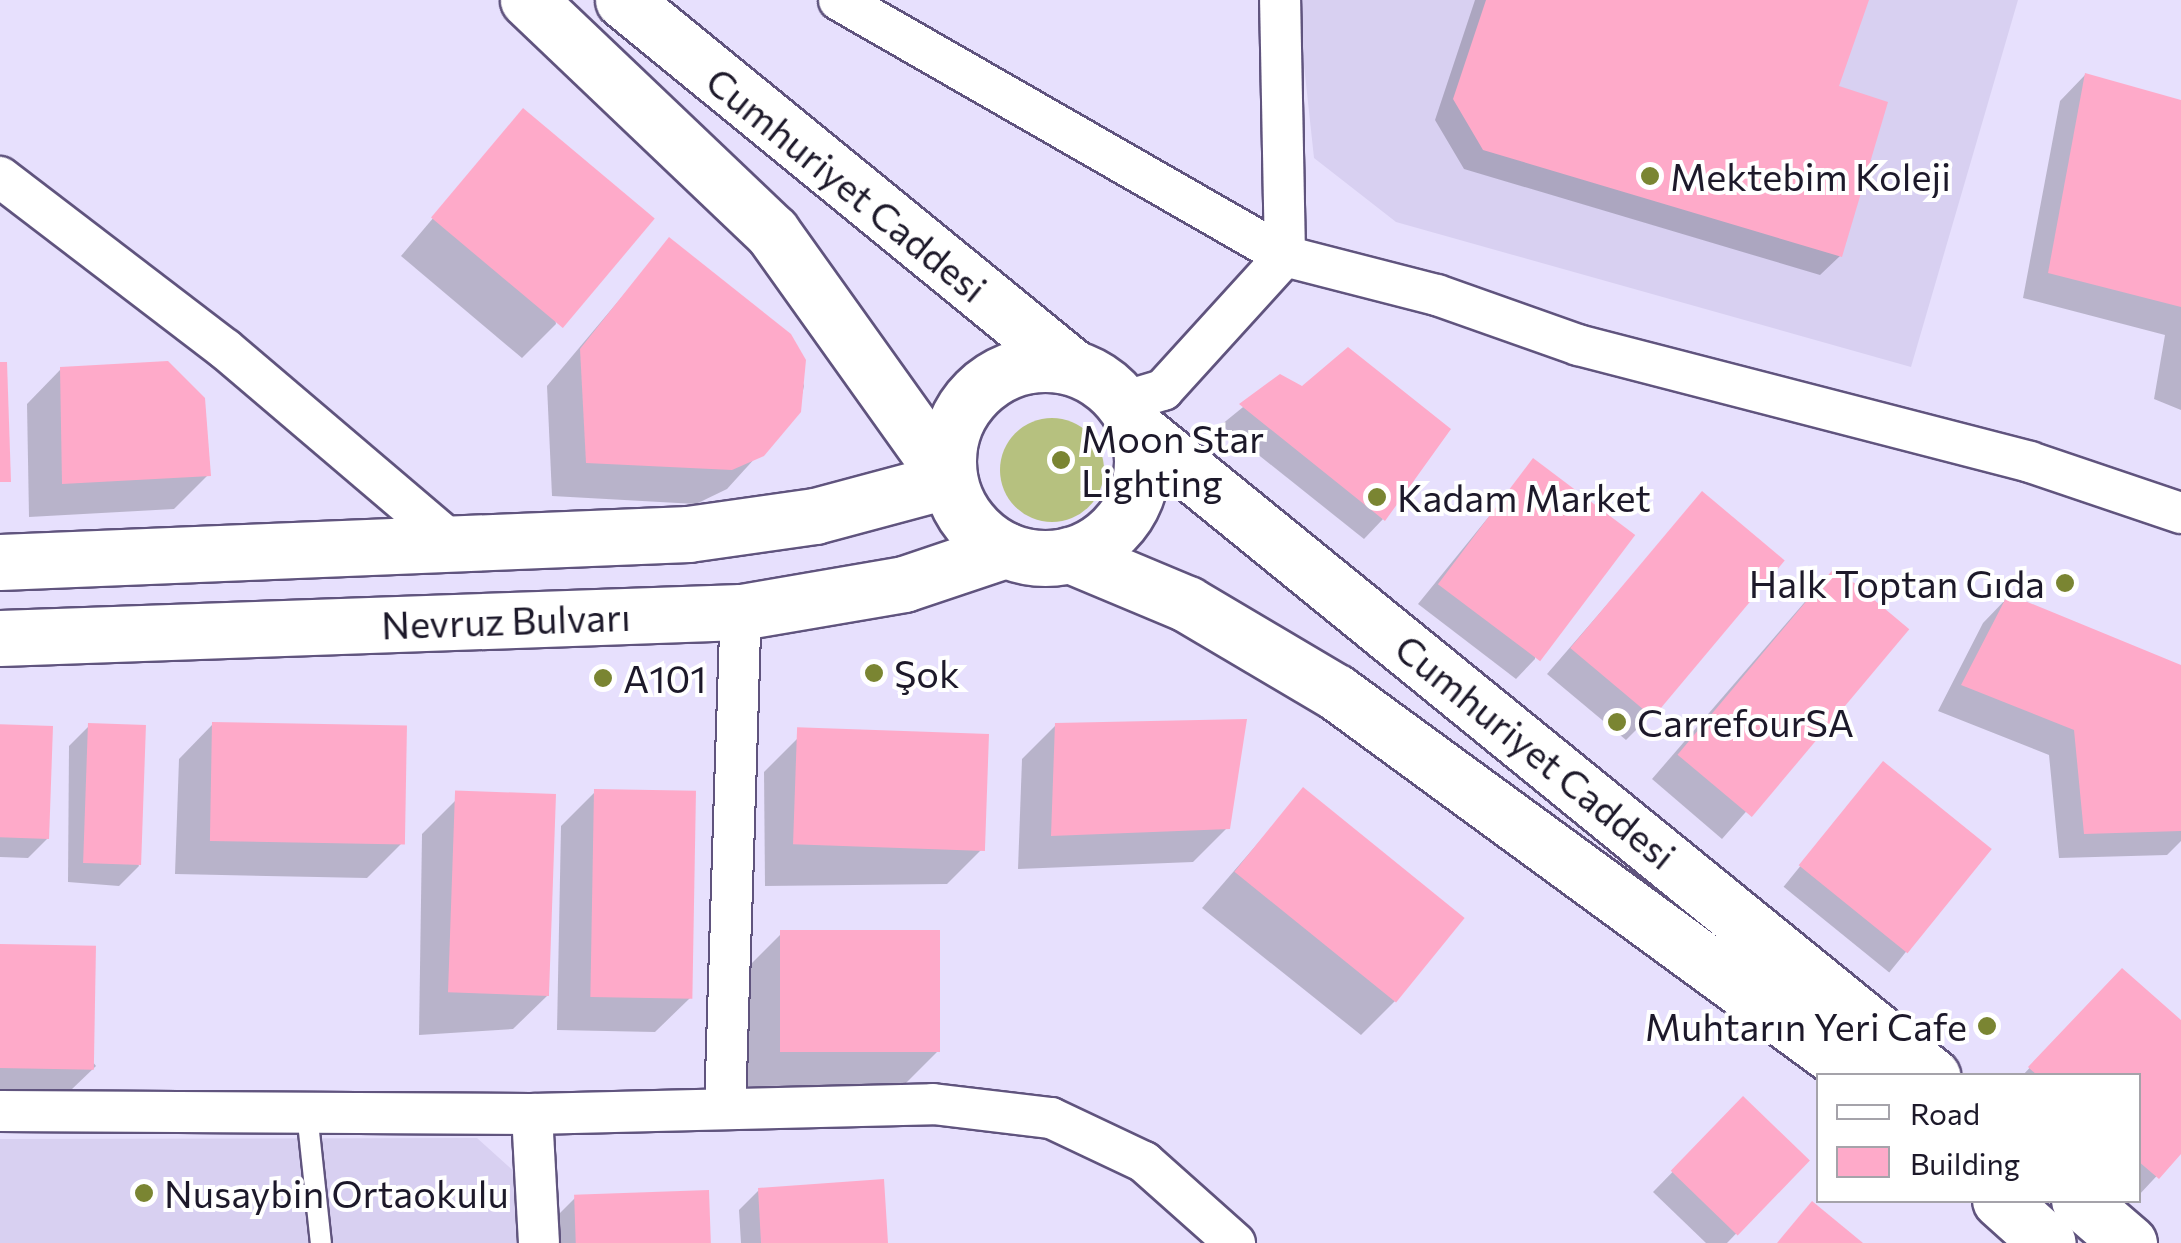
<!DOCTYPE html>
<html>
<head>
<meta charset="utf-8">
<style>
  body { margin:0 }
  #map { position:relative; width:2181px; height:1243px; overflow:hidden; background:#e7e0fd; font-family:Commissioner,sans-serif }
  div>[style] { position:absolute }
  .built>* { inset:0; background:#d8d0f1 }
  .green>* { inset:0; background:#b6c17f }
  .round { border-radius:50% }
  .shadow>* { inset:0; background:#0003; transform-origin:0 0 }
  .building>* { inset:0; background:#feaac9; transform-origin:0 0 }
  .roads { filter:drop-shadow(2px 0 #60547e) drop-shadow(-2px 0 #60547e) drop-shadow(0 2px #60547e) drop-shadow(0 -2px #60547e) }
  .lane>* { height:20px; margin:-10px; padding:0 10px; transform-origin:10px; border-radius:10px; background:#fff }
  .street>* { height:40px; margin:-20px; padding:0 20px; transform-origin:20px; border-radius:20px; background:#fff }
  .secondary>* { height:55px; margin:-27.5px; padding:0 27.5px; transform-origin:27.5px; border-radius:27.5px; background:#fff }
  .secondary>.ring { margin:-27.5px; padding:0; box-sizing:content-box; background:none; border:55px solid #fff; border-radius:50% }
  .dots>* { width:28px; height:28px; translate:-50% -50%; box-sizing:border-box; border:5px solid #fff; border-radius:50% }
  span { translate:-50% -50%; white-space:nowrap; text-align:center; line-height:1.15; -webkit-text-stroke:8px #fff; paint-order:stroke }
  .poi-label { font-size:38px; color:#1d192a }
  .left { translate:0 -50%; text-align:left }
  .right { translate:-100% -50%; text-align:right }
  .street-label { font-size:38px; color:#1d192a }
  .legend { position:absolute; left:1816px; top:1073px; width:325px; height:130px; box-sizing:border-box; background:#fff; border:2px solid #a5a3aa; margin:0; padding:12px 18px; list-style:none; font-size:30px; color:#1d192a }
  .legend li { display:flex; align-items:center; gap:20px; height:50px }
  .legend b { width:50px; border:2px solid #a5a3aa }
</style>
</head>
<body>
<div id="map">
  <div class="built">
    <i style="clip-path:polygon(1297px 0,2018px 0,1911px 367px,1396px 222px,1314px 158px)"></i>
    <i style="clip-path:polygon(477px 1138px,517px 1174px,519px 1243px,0 1243px,0 1139px)"></i>
  </div>
  <div class="green">
    <i class="round" style="left:1000px;top:418px;width:104px;height:104px"></i>
  </div>
  <div class="shadow">
    <i style="clip-path:polygon(1475px 0,1867px 0,1836px 87px,1840px 256px,1820px 275px,1464px 169px,1435px 120px)"></i>
    <i style="clip-path:polygon(2085px 75px,2181px 103px,2181px 410px,2154px 399px,2165px 335px,2023px 298px,2060px 101px)"></i>
    <i style="clip-path:polygon(523px 112px,556px 324px,522px 358px,401px 256px)"></i>
    <i style="clip-path:polygon(669px 241px,788px 336px,804px 386px,798px 411px,727px 489px,696px 504px,552px 496px,547px 386px)"></i>
    <i style="clip-path:polygon(61px 369px,208px 475px,174px 509px,29px 517px,27px 404px)"></i>
    <i style="clip-path:polygon(1280px 377px,1303px 389px,1383px 519px,1364px 539px,1221px 425px)"></i>
    <i style="clip-path:polygon(1534px 461px,1535px 659px,1516px 679px,1418px 604px)"></i>
    <i style="clip-path:polygon(1702px 495px,1651px 715px,1626px 740px,1547px 674px)"></i>
    <i style="clip-path:polygon(1810px 596px,1905px 631px,1722px 839px,1652px 779px)"></i>
    <i style="clip-path:polygon(2008px 597px,2181px 689px,2181px 841px,2167px 855px,2059px 858px,2049px 755px,1938px 711px,1983px 623px)"></i>
    <i style="clip-path:polygon(213px 724px,401px 844px,367px 878px,175px 874px,179px 759px)"></i>
    <i style="clip-path:polygon(1056px 725px,1227px 828px,1193px 862px,1018px 869px,1022px 759px)"></i>
    <i style="clip-path:polygon(89px 726px,139px 866px,119px 886px,68px 882px,69px 746px)"></i>
    <i style="clip-path:polygon(0 730px,48px 838px,28px 858px,0 857px)"></i>
    <i style="clip-path:polygon(798px 738px,981px 850px,947px 884px,765px 886px,764px 772px)"></i>
    <i style="left:1883px;top:764px;width:136px;height:158px;rotate:39deg"></i>
    <i style="clip-path:polygon(1303px 791px,1395px 1001px,1361px 1035px,1202px 908px)"></i>
    <i style="clip-path:polygon(595px 792px,690px 998px,655px 1032px,557px 1030px,561px 826px)"></i>
    <i style="clip-path:polygon(456px 800px,548px 995px,513px 1029px,419px 1035px,422px 834px)"></i>
    <i style="clip-path:polygon(781px 934px,938px 1051px,904px 1085px,747px 1086px,747px 968px)"></i>
    <i style="clip-path:polygon(0 947px,96px 1066px,70px 1091px,0 1092px)"></i>
    <i style="clip-path:polygon(2097px 996px,2181px 1023px,2181px 1150px,2138px 1196px,2138px 1076px,2022px 1076px)"></i>
    <i style="clip-path:polygon(1743px 1100px,1807px 1160px,1727px 1243px,1706px 1243px,1653px 1192px)"></i>
    <i style="clip-path:polygon(759px 1190px,886px 1243px,741px 1243px,739px 1210px)"></i>
    <i style="clip-path:polygon(575px 1198px,708px 1243px,556px 1243px,555px 1218px)"></i>
  </div>
  <div class="building">
    <i style="clip-path:polygon(1486px 0,1869px 0,1839px 86px,1888px 102px,1842px 257px,1483px 150px,1453px 99px)"></i>
    <i style="clip-path:polygon(2085px 73px,2181px 100px,2181px 307px,2048px 273px)"></i>
    <i style="left:523px;top:108px;width:172px;height:143px;rotate:40deg"></i>
    <i style="clip-path:polygon(669px 237px,791px 334px,806px 360px,801px 412px,764px 456px,732px 470px,586px 463px,580px 349px)"></i>
    <i style="clip-path:polygon(1348px 347px,1451px 429px,1385px 521px,1239px 404px,1280px 374px,1302px 386px)"></i>
    <i style="clip-path:polygon(168px 361px,205px 398px,211px 476px,62px 484px,60px 367px)"></i>
    <i style="clip-path:polygon(0 362px,7px 362px,11px 482px,0 482px)"></i>
    <i style="left:1533px;top:458px;width:128px;height:158px;rotate:37deg"></i>
    <i style="left:1702px;top:491px;width:108px;height:205px;rotate:40deg"></i>
    <i style="left:1835px;top:567px;width:97px;height:245px;rotate:40deg"></i>
    <i style="clip-path:polygon(2008px 594px,2181px 665px,2181px 831px,2084px 834px,2074px 730px,1961px 685px)"></i>
    <i style="clip-path:polygon(1247px 719px,1230px 829px,1051px 836px,1055px 723px)"></i>
    <i style="left:212px;top:722px;width:195px;height:119px;rotate:1deg"></i>
    <i style="left:88px;top:723px;width:58px;height:140px;rotate:2deg"></i>
    <i style="left:53px;top:726px;width:113px;height:53px;rotate:92deg"></i>
    <i style="left:989px;top:734px;width:117px;height:192px;rotate:92deg"></i>
    <i style="left:1883px;top:761px;width:140px;height:134px;rotate:39deg"></i>
    <i style="left:1303px;top:787px;width:208px;height:109px;rotate:39deg"></i>
    <i style="left:594px;top:789px;width:102px;height:208px;rotate:1deg"></i>
    <i style="left:556px;top:794px;width:202px;height:101px;rotate:92deg"></i>
    <i style="left:940px;top:930px;width:122px;height:160px;rotate:90deg"></i>
    <i style="left:0;top:944px;width:96px;height:124px;rotate:1deg"></i>
    <i style="clip-path:polygon(2122px 968px,2181px 1020px,2181px 1154px,2159px 1179px,2138px 1161px,2138px 1076px,2038px 1076px,2028px 1067px)"></i>
    <i style="left:1743px;top:1096px;width:93px;height:104px;rotate:44deg"></i>
    <i style="clip-path:polygon(884px 1179px,888px 1243px,761px 1243px,758px 1188px)"></i>
    <i style="left:709px;top:1190px;width:53px;height:135px;rotate:88deg"></i>
    <i style="clip-path:polygon(1812px 1201px,1863px 1243px,1777px 1243px)"></i>
  </div>
  <div class="roads">
    <div class="lane">
      <i style="left:307px;top:1113px;width:131px;rotate:83.9deg"></i>
    </div>
    <div class="street">
      <i style="left:839px;top:0;width:514px;rotate:29.86deg"></i>
      <i style="left:1285px;top:256px;width:157px;rotate:14.4deg"></i>
      <i style="left:1437px;top:295px;width:150px;rotate:19.5deg"></i>
      <i style="left:1578px;top:345px;width:467px;rotate:14.5deg"></i>
      <i style="left:2030px;top:462px;width:159px;rotate:18.7deg"></i>
      <i style="left:0;top:177px;width:283px;rotate:37.4deg"></i>
      <i style="left:225px;top:349px;width:309px;rotate:40.4deg"></i>
      <i style="left:1123px;top:402px;width:42px;rotate:-16.7deg"></i>
      <i style="left:1163px;top:390px;width:181px;rotate:-47.7deg"></i>
      <i style="left:1285px;top:256px;width:256px;rotate:-91.1deg"></i>
      <i style="left:725px;top:1109px;width:497px;rotate:-88.2deg"></i>
      <i style="left:0;top:1111px;width:532px;rotate:0.32deg"></i>
      <i style="left:532px;top:1114px;width:401px;rotate:-1.4deg"></i>
      <i style="left:933px;top:1104px;width:119px;rotate:6.8deg"></i>
      <i style="left:1051px;top:1118px;width:103px;rotate:25.3deg"></i>
      <i style="left:1144px;top:1162px;width:122px;rotate:41.7deg"></i>
      <i style="left:532px;top:1114px;width:129px;rotate:86.9deg"></i>
    </div>
    <div class="secondary">
      <i style="left:623px;top:0;width:580px;rotate:39.26deg"></i>
      <i class="ring" style="left:948px;top:364px;width:139px;height:139px"></i>
      <i style="left:1138px;top:430px;width:1024px;rotate:39.13deg"></i>
      <i style="left:1070px;top:555px;width:127px;rotate:22.7deg"></i>
      <i style="left:1187px;top:604px;width:173px;rotate:30.6deg"></i>
      <i style="left:1336px;top:692px;width:650px;rotate:36.18deg"></i>
      <i style="left:0;top:562px;width:689px;rotate:-2.33deg"></i>
      <i style="left:688px;top:534px;width:128px;rotate:-8.1deg"></i>
      <i style="left:815px;top:516px;width:139px;rotate:-15deg"></i>
      <i style="left:949px;top:480px;width:305px;rotate:-125.5deg"></i>
      <i style="left:772px;top:232px;width:337px;rotate:-136.4deg"></i>
      <i style="left:0;top:638px;width:741px;rotate:-2.01deg"></i>
      <i style="left:741px;top:612px;width:165px;rotate:-9.7deg"></i>
      <i style="left:904px;top:584px;width:107px;rotate:-18.6deg"></i>
      <i style="left:2000px;top:1200px;width:64px;rotate:41.9deg"></i>
      <i style="left:2079px;top:1200px;width:66px;rotate:40.7deg"></i>
    </div>
  </div>
  <div class="dots">
    <i style="left:1650px;top:176px;background:#7a8532"></i>
    <i style="left:1061px;top:460px;background:#7a8532"></i>
    <i style="left:1377px;top:497px;background:#7a8532"></i>
    <i style="left:2065px;top:583px;background:#7a8532"></i>
    <i style="left:874px;top:673px;background:#7a8532"></i>
    <i style="left:603px;top:678px;background:#7a8532"></i>
    <i style="left:1617px;top:722px;background:#7a8532"></i>
    <i style="left:1987px;top:1026px;background:#7a8532"></i>
    <i style="left:144px;top:1193px;background:#7a8532"></i>
  </div>
  <div class="poi-label">
    <span class="left" style="left:1670px;top:176px">Mektebim Koleji</span>
    <span class="left" style="left:1081px;top:460px">Moon Star<br>Lighting</span>
    <span class="left" style="left:1397px;top:497px">Kadam Market</span>
    <span class="right" style="left:2045px;top:583px">Halk Toptan Gıda</span>
    <span class="left" style="left:894px;top:673px">Şok</span>
    <span class="left" style="left:623px;top:678px">A101</span>
    <span class="left" style="left:1637px;top:722px">CarrefourSA</span>
    <span class="right" style="left:1967px;top:1026px">Muhtarın Yeri Cafe</span>
    <span class="left" style="left:164px;top:1193px">Nusaybin Ortaokulu</span>
  </div>
  <div class="street-label">
    <span style="left:847px;top:184px;rotate:39deg">Cumhuriyet Caddesi</span>
    <span style="left:506px;top:620px;rotate:-2deg">Nevruz Bulvarı</span>
    <span style="left:1536px;top:751px;rotate:39deg">Cumhuriyet Caddesi</span>
  </div>
  <ul class="legend">
  <li><b style="height:12px;background:#fff"></b>Road</li>
  <li><b style="height:28px;background:#feaac9"></b>Building</li>
  </ul>
</div>
</body>
</html>
